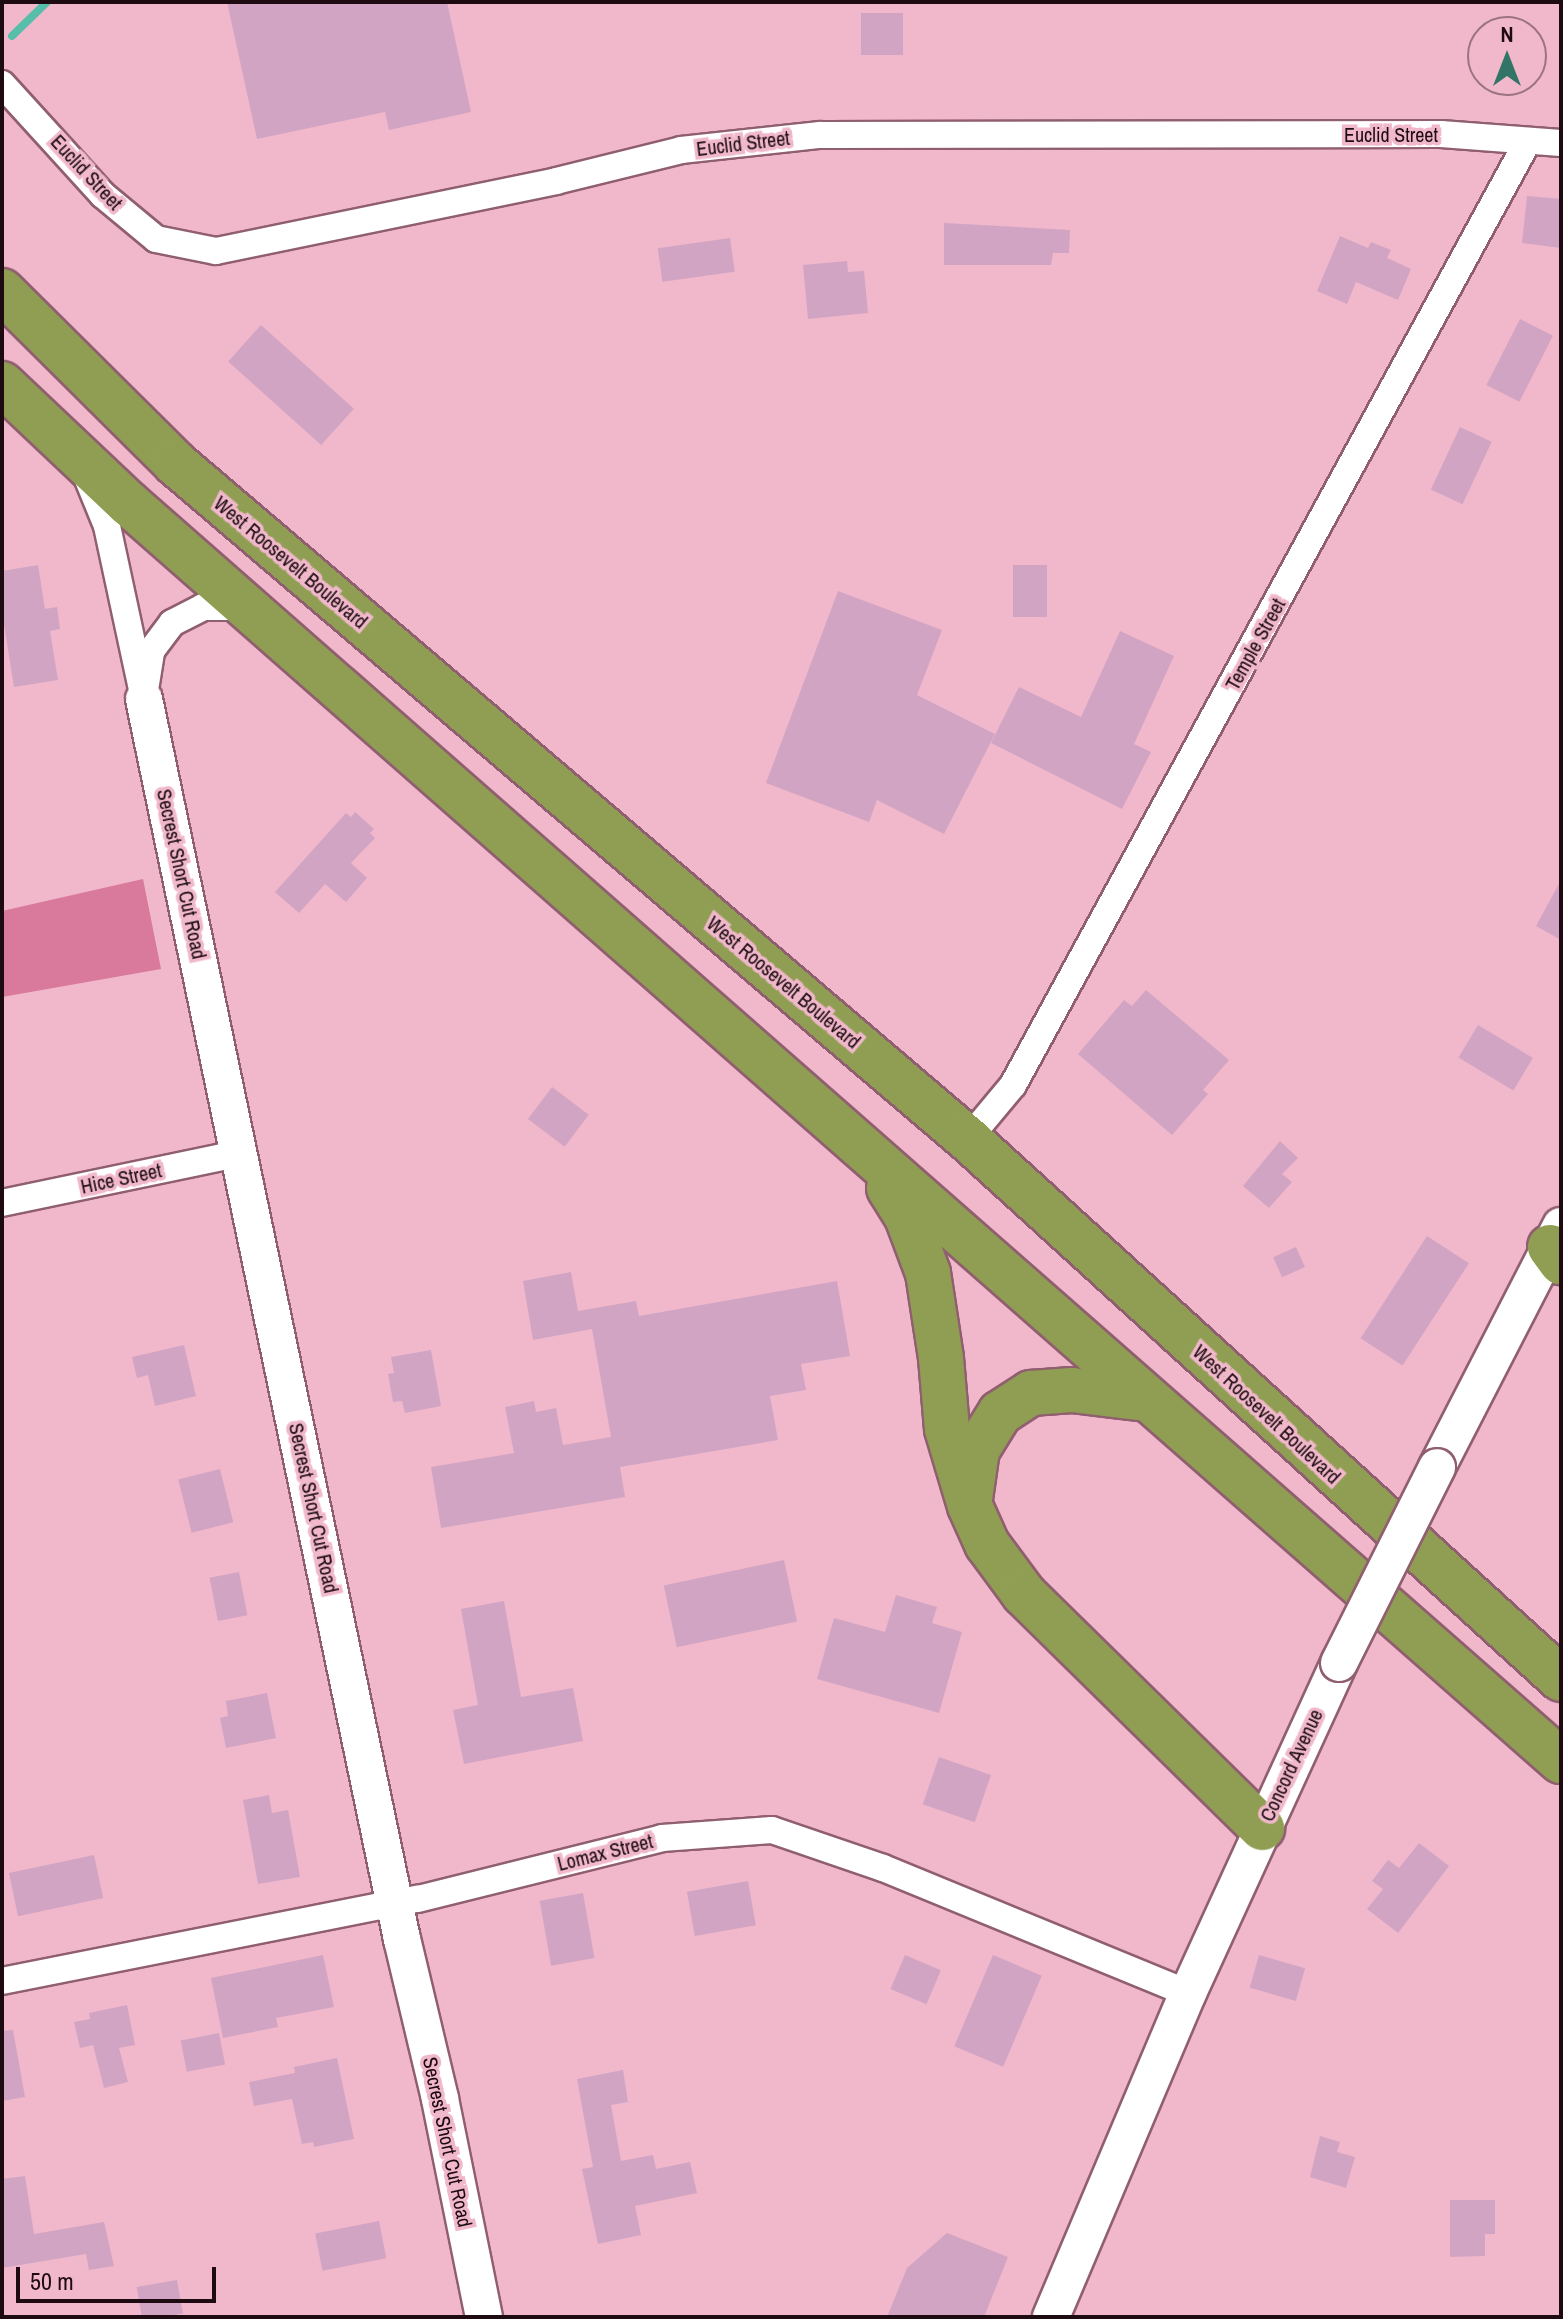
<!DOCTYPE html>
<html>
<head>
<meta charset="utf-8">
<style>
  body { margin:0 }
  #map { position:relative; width:1563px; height:2319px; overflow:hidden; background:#f0b8ca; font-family:"Archivo Narrow",sans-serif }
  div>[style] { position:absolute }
  .green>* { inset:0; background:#d9799b }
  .stream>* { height:8px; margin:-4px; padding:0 4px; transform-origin:4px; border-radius:4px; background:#56bea9 }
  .building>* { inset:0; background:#d2a4c3; transform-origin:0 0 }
  .roads { filter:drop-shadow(2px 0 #905f6f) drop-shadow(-2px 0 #905f6f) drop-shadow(0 2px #905f6f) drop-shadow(0 -2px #905f6f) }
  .street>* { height:26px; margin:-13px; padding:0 13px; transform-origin:13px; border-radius:13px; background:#fff }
  .secondary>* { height:36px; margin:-18px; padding:0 18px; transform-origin:18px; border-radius:18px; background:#fff }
  .highway>* { height:44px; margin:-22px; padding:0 22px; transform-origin:22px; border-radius:22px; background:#909e53 }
  .bridges { filter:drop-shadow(2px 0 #905f6f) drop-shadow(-2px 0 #905f6f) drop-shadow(0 2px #905f6f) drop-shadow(0 -2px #905f6f) }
  .secondary-bridge>* { height:36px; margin:-18px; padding:0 18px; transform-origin:18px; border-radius:18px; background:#fff }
  span { translate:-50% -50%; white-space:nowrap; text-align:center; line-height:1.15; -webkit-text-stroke:7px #f0b8ca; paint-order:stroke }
  .street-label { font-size:20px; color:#1d0b11 }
  .frame { position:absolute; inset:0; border:4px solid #1d0b11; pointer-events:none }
  .north { position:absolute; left:1467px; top:16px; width:80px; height:80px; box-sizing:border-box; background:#f0b8ca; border:2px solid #9c7380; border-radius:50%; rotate:0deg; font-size:22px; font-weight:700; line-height:32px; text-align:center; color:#1d0b11 }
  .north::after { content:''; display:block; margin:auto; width:28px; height:36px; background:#327567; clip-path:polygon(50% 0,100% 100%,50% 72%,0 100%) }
  .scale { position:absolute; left:16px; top:2267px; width:200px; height:36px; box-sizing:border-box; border:4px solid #1d0b11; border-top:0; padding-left:10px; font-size:24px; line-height:28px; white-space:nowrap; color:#1d0b11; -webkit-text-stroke:6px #f0b8ca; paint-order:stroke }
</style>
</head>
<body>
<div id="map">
  <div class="green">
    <i style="clip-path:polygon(143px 879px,161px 969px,2px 997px,2px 911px)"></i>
  </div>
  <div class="stream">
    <i style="left:12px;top:36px;width:49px;rotate:-44.2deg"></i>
  </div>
  <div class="building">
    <i style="clip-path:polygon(227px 2px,447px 2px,471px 112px,389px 130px,385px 112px,257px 139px)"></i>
    <i style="left:903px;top:13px;width:42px;height:42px;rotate:90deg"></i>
    <i style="clip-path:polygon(1527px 196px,1561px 199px,1561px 248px,1522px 243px)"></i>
    <i style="clip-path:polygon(944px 223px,1070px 230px,1069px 253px,1053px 253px,1051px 265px,944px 265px)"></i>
    <i style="clip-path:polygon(1340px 236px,1368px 248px,1371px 242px,1391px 250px,1387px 258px,1411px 269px,1398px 300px,1356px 282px,1347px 304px,1317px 291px)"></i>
    <i style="left:730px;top:238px;width:34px;height:73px;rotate:82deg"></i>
    <i style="clip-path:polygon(847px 261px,848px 272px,864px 271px,868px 313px,808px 319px,803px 265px)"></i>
    <i style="left:1520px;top:319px;width:37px;height:74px;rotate:27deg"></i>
    <i style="left:261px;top:325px;width:125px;height:49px;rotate:42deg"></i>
    <i style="left:1460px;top:427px;width:35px;height:69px;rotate:25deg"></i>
    <i style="clip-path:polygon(38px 565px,45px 609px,57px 607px,60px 629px,50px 631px,58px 680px,14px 687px,2px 612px,2px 571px)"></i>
    <i style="left:1013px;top:565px;width:34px;height:52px"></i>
    <i style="clip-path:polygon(838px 591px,942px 630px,917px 695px,995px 734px,944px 834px,877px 800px,869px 822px,766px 783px)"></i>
    <i style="clip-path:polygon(1120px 631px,1174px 656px,1134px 744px,1151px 752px,1122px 809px,991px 743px,1019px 687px,1081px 717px)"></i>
    <i style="clip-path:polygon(355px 812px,374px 829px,370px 833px,375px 838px,351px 863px,367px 878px,346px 902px,325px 884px,299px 913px,275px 892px,346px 813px,351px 817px)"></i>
    <i style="clip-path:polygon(1561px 880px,1561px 940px,1536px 926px)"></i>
    <i style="clip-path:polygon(1146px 990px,1229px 1060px,1203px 1090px,1208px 1094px,1172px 1135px,1078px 1054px,1124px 1000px,1132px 1006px)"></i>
    <i style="left:1478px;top:1025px;width:64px;height:38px;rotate:31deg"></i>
    <i style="left:552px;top:1087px;width:46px;height:40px;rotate:37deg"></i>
    <i style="clip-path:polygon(1280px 1141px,1298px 1158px,1282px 1174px,1292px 1182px,1269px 1208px,1243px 1186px)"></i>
    <i style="left:1427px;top:1236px;width:50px;height:122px;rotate:33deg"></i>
    <i style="left:1296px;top:1247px;width:22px;height:25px;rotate:66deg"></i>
    <i style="clip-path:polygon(571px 1272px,578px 1311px,636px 1301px,639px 1316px,837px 1281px,850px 1356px,801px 1364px,806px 1390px,770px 1396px,778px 1440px,620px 1467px,625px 1497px,441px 1528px,431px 1467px,514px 1453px,505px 1407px,534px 1401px,536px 1412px,556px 1408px,563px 1445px,611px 1437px,592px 1329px,533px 1340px,523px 1281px)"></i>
    <i style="clip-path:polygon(184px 1345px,196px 1396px,155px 1406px,148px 1375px,137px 1378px,132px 1357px)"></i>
    <i style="clip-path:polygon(431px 1350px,441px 1406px,405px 1413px,402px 1401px,393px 1402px,388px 1374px,394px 1373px,391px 1357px)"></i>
    <i style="left:220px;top:1469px;width:55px;height:43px;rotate:76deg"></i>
    <i style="left:784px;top:1560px;width:63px;height:123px;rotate:78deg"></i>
    <i style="left:239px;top:1572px;width:44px;height:30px;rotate:79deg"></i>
    <i style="clip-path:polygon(896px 1595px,937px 1607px,932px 1623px,962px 1632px,939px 1713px,817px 1679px,834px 1618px,885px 1632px)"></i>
    <i style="clip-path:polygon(504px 1601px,521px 1697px,573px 1688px,583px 1741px,464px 1764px,453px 1710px,478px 1705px,461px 1609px)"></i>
    <i style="clip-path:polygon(267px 1693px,276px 1738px,226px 1748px,220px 1718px,228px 1716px,226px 1701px)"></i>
    <i style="left:939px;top:1757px;width:55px;height:50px;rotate:19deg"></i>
    <i style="clip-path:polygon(269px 1795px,272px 1813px,288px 1810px,300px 1877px,258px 1884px,243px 1800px)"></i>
    <i style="clip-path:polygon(1419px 1843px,1449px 1866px,1398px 1933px,1367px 1909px,1383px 1889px,1372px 1881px,1388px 1860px,1399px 1868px)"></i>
    <i style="left:94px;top:1855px;width:44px;height:87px;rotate:78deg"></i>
    <i style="left:748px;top:1881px;width:45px;height:62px;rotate:80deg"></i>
    <i style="left:583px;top:1893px;width:66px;height:44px;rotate:80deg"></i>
    <i style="clip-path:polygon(323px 1955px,334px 2007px,276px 2018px,278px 2027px,223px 2038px,211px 1978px)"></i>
    <i style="left:905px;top:1955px;width:39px;height:37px;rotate:23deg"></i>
    <i style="left:993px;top:1955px;width:53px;height:99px;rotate:23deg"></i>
    <i style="left:1259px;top:1955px;width:48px;height:34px;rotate:16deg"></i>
    <i style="clip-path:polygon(127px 2005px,135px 2045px,119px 2048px,128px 2082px,104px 2088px,93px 2045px,80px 2048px,74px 2022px,90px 2019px,89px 2013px)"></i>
    <i style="clip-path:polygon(13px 2030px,25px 2097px,2px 2101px,2px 2031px)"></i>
    <i style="left:219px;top:2033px;width:32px;height:39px;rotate:79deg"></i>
    <i style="clip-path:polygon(337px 2058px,354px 2139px,314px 2147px,313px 2142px,302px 2144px,292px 2099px,254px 2106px,249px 2082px,295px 2073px,294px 2067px)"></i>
    <i style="clip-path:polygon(623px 2070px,628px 2102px,611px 2105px,621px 2161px,653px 2155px,656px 2169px,690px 2162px,697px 2193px,635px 2206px,641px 2235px,598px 2244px,582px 2169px,593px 2167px,577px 2079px)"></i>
    <i style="clip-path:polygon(1320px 2136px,1340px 2142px,1337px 2152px,1355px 2157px,1346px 2188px,1310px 2177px)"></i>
    <i style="clip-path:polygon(25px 2176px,34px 2234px,104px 2222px,114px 2266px,89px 2270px,86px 2254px,2px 2268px,2px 2179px)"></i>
    <i style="clip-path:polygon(1450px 2200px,1495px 2200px,1495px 2234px,1485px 2234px,1485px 2256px,1450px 2257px)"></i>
    <i style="left:379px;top:2221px;width:38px;height:65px;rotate:79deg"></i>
    <i style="clip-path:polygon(947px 2233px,1008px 2257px,984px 2317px,887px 2317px,907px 2268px)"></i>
    <i style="left:177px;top:2280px;width:34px;height:41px;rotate:80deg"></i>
  </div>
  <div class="roads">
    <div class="street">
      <i style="left:2px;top:84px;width:150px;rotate:47.7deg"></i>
      <i style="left:103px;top:195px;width:69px;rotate:39.7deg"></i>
      <i style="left:156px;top:239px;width:61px;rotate:11.3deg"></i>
      <i style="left:216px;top:251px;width:347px;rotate:-11.6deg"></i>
      <i style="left:556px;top:181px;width:129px;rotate:-13.9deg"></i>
      <i style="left:681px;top:150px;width:140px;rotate:-6.2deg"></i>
      <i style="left:820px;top:135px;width:621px;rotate:-0.09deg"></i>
      <i style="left:1441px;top:134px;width:120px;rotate:4.3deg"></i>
      <i style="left:85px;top:472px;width:58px;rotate:67.8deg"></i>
      <i style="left:107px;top:526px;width:177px;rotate:77.9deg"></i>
      <i style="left:146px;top:684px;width:33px;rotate:-81deg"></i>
      <i style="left:151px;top:651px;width:35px;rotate:-53deg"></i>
      <i style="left:172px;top:623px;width:35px;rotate:-27deg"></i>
      <i style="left:203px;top:607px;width:43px"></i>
      <i style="left:968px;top:1139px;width:70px;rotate:-50.2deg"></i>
      <i style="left:1013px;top:1085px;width:1075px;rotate:-61.39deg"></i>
      <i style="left:2px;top:1203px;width:244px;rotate:-11.8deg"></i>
      <i style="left:2px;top:1981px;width:424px;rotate:-11.2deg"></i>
      <i style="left:418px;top:1899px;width:252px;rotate:-14deg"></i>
      <i style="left:662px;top:1838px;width:110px;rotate:-4.2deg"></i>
      <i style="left:772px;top:1830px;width:117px;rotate:18.9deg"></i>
      <i style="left:883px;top:1868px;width:330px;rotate:22.3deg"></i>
    </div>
    <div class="secondary">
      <i style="left:144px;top:699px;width:1267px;rotate:78.25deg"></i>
      <i style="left:402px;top:1939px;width:164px;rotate:76.6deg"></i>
      <i style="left:440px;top:2099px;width:222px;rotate:78.6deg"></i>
      <i style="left:1437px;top:1467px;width:271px;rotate:-62.8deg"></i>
      <i style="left:1051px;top:2317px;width:352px;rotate:-67.1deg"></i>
      <i style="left:1188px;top:1993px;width:363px;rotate:-65.4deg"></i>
    </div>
    <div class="highway">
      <i style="left:2px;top:291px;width:244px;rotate:44.8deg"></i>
      <i style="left:175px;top:463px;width:1042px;rotate:40.45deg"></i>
      <i style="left:968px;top:1139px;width:802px;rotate:42.32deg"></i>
      <i style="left:2px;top:384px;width:173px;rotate:43.4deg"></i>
      <i style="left:128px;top:503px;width:1907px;rotate:41.28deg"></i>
      <i style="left:889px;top:1188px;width:34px;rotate:58deg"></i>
      <i style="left:907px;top:1217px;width:60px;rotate:69.4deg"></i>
      <i style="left:928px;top:1273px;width:86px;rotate:81.3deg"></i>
      <i style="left:941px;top:1358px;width:71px;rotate:85.2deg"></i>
      <i style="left:947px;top:1429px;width:80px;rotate:73.4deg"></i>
      <i style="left:970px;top:1506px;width:42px;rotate:65.9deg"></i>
      <i style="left:987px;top:1544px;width:62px;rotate:53.5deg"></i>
      <i style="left:1024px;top:1594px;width:334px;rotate:44.5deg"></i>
      <i style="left:1550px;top:1247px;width:19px;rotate:54deg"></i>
      <i style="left:970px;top:1499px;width:49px;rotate:-81.9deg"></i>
      <i style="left:977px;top:1450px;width:44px;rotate:-58.1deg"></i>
      <i style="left:1000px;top:1413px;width:37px;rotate:-33deg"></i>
      <i style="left:1031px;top:1393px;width:41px;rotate:-4.2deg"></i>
      <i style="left:1072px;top:1390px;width:75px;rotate:6.9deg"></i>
    </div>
  </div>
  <div class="bridges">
    <div class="secondary-bridge">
      <i style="left:1339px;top:1663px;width:219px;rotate:-63.4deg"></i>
    </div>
  </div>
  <div class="street-label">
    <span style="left:1391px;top:134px">Euclid Street</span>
    <span style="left:743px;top:143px;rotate:-7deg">Euclid Street</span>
    <span style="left:87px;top:172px;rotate:47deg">Euclid Street</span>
    <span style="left:291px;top:562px;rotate:40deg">West Roosevelt Boulevard</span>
    <span style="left:1255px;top:644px;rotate:-61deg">Temple Street</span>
    <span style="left:182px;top:874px;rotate:78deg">Secrest Short Cut Road</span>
    <span style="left:784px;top:982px;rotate:40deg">West Roosevelt Boulevard</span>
    <span style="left:121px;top:1178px;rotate:-12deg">Hice Street</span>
    <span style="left:1267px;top:1414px;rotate:43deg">West Roosevelt Boulevard</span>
    <span style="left:314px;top:1508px;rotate:78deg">Secrest Short Cut Road</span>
    <span style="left:1291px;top:1765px;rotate:-65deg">Concord Avenue</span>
    <span style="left:605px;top:1852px;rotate:-14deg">Lomax Street</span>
    <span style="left:448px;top:2142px;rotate:78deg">Secrest Short Cut Road</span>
  </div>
  <div class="frame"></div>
  <div class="north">N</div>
  <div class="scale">50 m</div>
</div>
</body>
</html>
